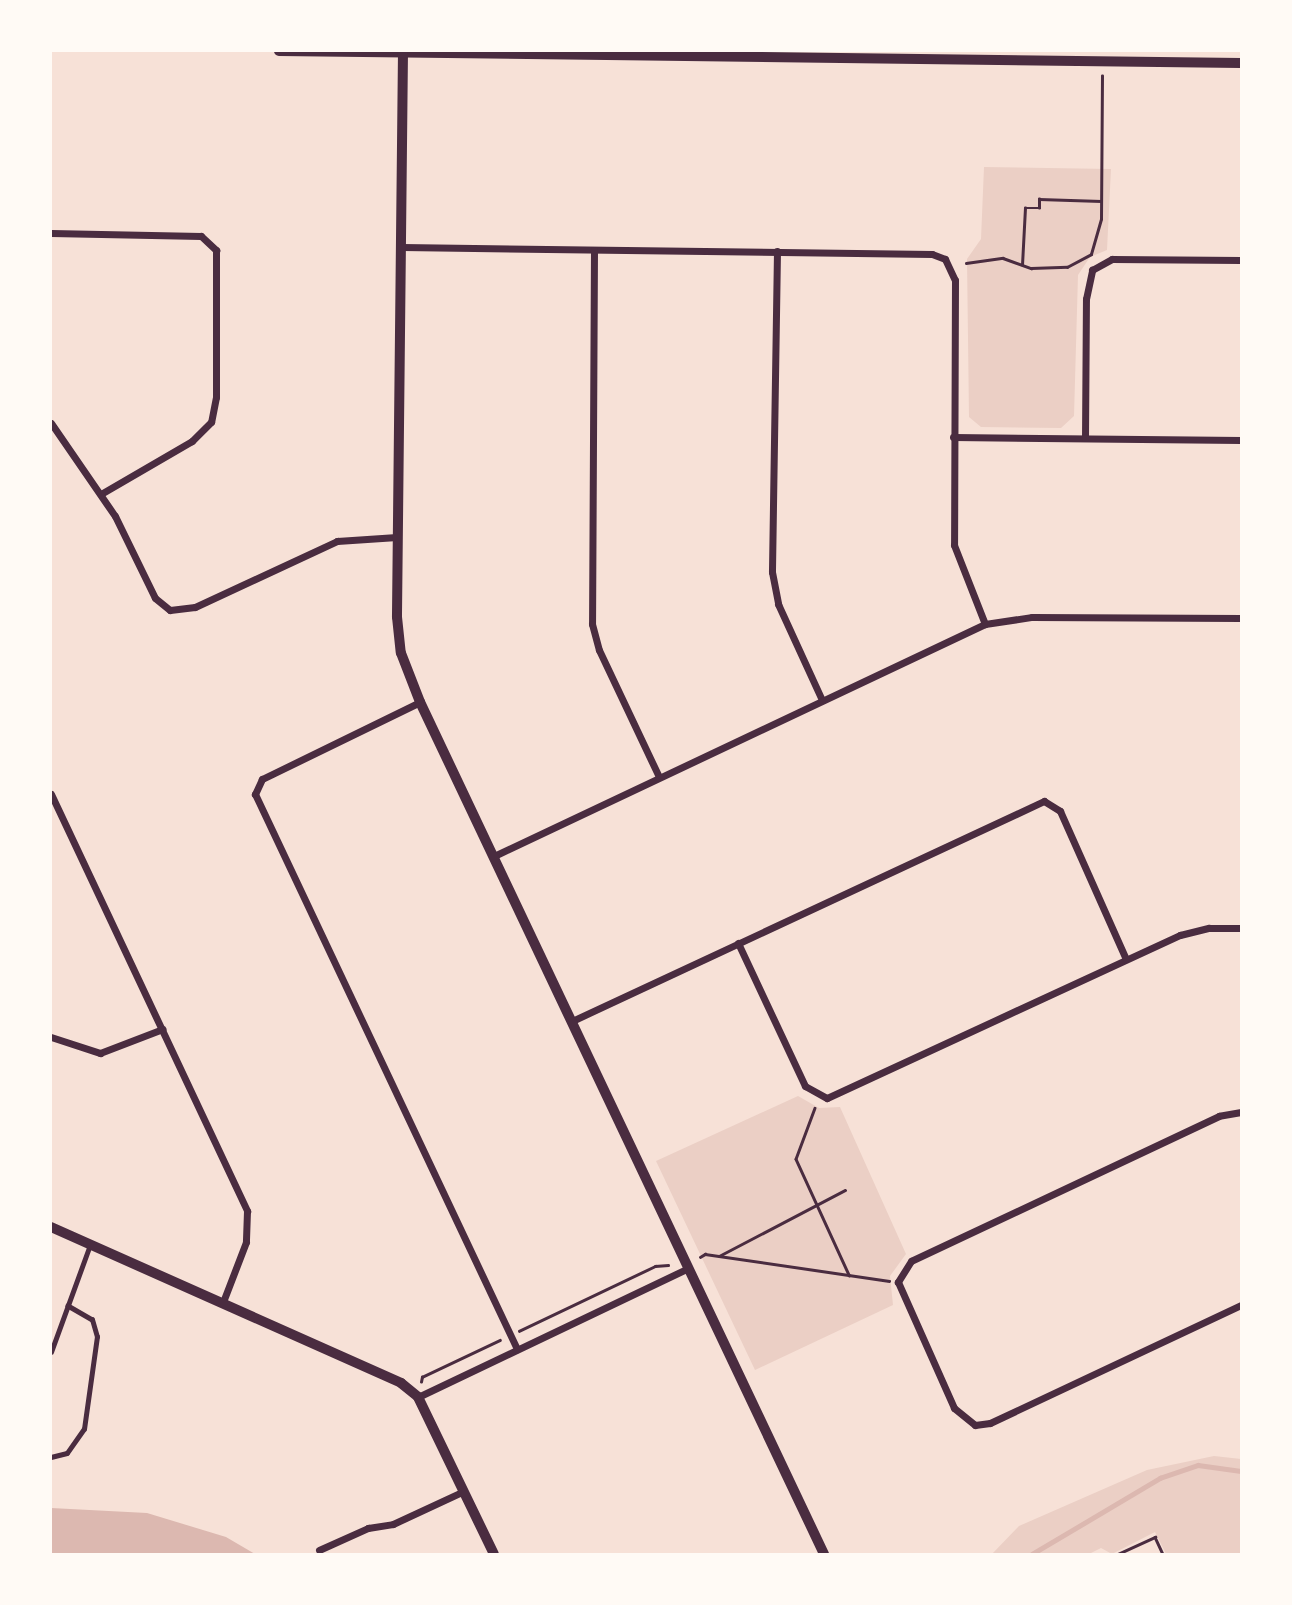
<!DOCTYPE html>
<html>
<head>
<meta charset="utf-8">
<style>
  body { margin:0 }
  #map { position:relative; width:1292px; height:1605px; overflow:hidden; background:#f7e1d7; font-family:Figtree,sans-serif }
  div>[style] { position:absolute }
  .green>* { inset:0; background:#ebcfc5 }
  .water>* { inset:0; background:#dcb8b0 }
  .stream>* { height:4.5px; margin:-2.25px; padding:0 2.25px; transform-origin:2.25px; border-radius:2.25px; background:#dcb8b0 }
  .path>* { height:2.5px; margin:-1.25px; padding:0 1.25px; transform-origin:1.25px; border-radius:1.25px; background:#4a2c40 }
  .service>* { height:4.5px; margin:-2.25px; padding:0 2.25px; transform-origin:2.25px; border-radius:2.25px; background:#4a2c40 }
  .minor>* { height:7px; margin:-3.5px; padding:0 3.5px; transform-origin:3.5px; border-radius:3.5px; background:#4a2c40 }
  .tertiary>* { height:10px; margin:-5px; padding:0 5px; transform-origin:5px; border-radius:5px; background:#4a2c40 }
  span { translate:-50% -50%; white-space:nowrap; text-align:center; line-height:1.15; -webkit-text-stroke:6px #fffaf5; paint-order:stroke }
  .frame { position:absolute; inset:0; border:52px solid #fffaf5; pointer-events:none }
</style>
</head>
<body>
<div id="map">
  <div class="green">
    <i style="clip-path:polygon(984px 167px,1111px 169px,1107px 250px,1090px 257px,1078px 275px,1074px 416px,1061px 428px,981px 427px,969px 417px,967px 259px,981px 239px)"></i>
    <i style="clip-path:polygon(798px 1096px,819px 1108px,840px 1107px,906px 1254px,890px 1276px,893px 1305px,755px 1370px,656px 1161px)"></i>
    <i style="clip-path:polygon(1214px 1456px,1241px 1459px,1241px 1554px,1166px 1554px,1155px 1532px,1112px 1554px,1101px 1548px,1089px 1554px,992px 1554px,1019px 1526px,1147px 1470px)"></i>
  </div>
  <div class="water">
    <i style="clip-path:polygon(51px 1508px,147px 1513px,226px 1537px,255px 1554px,51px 1554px)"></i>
  </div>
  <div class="stream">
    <i style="left:1032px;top:1554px;width:149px;rotate:-30.7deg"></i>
    <i style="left:1160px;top:1478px;width:40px;rotate:-18.9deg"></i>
    <i style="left:1198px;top:1465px;width:43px;rotate:7.9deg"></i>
  </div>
  <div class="path">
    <i style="left:966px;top:263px;width:37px;rotate:-8deg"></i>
    <i style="left:1003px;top:258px;width:30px;rotate:20deg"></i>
    <i style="left:1031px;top:268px;width:36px;rotate:-2deg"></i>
    <i style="left:1067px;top:267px;width:27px;rotate:-28deg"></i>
    <i style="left:1091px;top:254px;width:36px;rotate:-74deg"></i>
    <i style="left:1101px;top:219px;width:143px;rotate:-89.6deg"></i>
    <i style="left:1022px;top:265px;width:57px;rotate:-87deg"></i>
    <i style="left:1025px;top:208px;width:14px"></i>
    <i style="left:1039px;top:208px;width:9px;rotate:-90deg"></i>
    <i style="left:1039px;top:199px;width:62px;rotate:1.8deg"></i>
    <i style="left:815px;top:1108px;width:54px;rotate:110.4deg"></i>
    <i style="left:796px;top:1159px;width:128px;rotate:65.4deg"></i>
    <i style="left:719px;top:1256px;width:142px;rotate:-27.6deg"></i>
    <i style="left:700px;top:1257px;width:6px;rotate:-31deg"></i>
    <i style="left:705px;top:1254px;width:186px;rotate:8.3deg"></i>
    <i style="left:519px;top:1331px;width:151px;rotate:-25.5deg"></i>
    <i style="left:655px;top:1266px;width:13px;rotate:-4deg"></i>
    <i style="left:421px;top:1382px;width:5px;rotate:-79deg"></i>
    <i style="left:422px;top:1377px;width:86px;rotate:-25.4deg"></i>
    <i style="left:1118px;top:1554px;width:41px;rotate:-24.7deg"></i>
    <i style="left:1155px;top:1537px;width:19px;rotate:65deg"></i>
  </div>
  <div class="service">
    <i style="left:51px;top:1352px;width:114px;rotate:-70deg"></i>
    <i style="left:51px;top:1457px;width:16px;rotate:-14deg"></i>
    <i style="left:67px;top:1453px;width:29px;rotate:-55deg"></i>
    <i style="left:84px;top:1429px;width:93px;rotate:-82deg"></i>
    <i style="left:97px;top:1337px;width:18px;rotate:-106deg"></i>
    <i style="left:92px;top:1320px;width:28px;rotate:-150deg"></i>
  </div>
  <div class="minor">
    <i style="left:51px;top:233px;width:150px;rotate:1.1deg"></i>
    <i style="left:201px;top:236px;width:21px;rotate:43deg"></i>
    <i style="left:216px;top:250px;width:147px;rotate:90deg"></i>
    <i style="left:216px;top:397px;width:25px;rotate:101deg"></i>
    <i style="left:211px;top:422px;width:27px;rotate:135deg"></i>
    <i style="left:192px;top:441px;width:105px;rotate:149.8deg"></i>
    <i style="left:402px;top:247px;width:530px;rotate:0.76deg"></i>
    <i style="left:932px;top:254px;width:14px;rotate:21deg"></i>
    <i style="left:945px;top:259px;width:23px;rotate:65deg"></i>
    <i style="left:955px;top:280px;width:265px;rotate:90.2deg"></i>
    <i style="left:954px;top:545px;width:85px;rotate:68.6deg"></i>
    <i style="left:594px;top:250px;width:374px;rotate:90.3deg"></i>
    <i style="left:592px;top:624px;width:27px;rotate:75deg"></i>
    <i style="left:599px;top:650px;width:140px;rotate:64.7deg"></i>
    <i style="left:777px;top:251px;width:321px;rotate:90.9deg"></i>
    <i style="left:772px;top:572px;width:33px;rotate:79deg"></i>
    <i style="left:778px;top:604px;width:106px;rotate:65.4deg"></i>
    <i style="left:51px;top:423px;width:113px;rotate:55.5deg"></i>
    <i style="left:115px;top:516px;width:91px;rotate:64deg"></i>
    <i style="left:155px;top:598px;width:19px;rotate:39deg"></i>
    <i style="left:170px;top:610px;width:25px;rotate:-7deg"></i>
    <i style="left:195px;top:607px;width:157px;rotate:-24.9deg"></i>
    <i style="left:337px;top:541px;width:60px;rotate:-3.8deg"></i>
    <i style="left:953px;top:437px;width:288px;rotate:0.6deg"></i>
    <i style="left:1085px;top:438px;width:139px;rotate:-89.6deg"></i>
    <i style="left:1086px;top:299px;width:30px;rotate:-78deg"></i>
    <i style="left:1092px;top:270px;width:23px;rotate:-29deg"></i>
    <i style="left:1112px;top:259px;width:129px;rotate:0.4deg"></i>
    <i style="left:420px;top:702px;width:176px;rotate:154deg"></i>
    <i style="left:262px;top:779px;width:17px;rotate:115deg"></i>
    <i style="left:255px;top:794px;width:614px;rotate:64.73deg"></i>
    <i style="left:51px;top:794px;width:461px;rotate:64.8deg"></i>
    <i style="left:247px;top:1211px;width:31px;rotate:92deg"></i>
    <i style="left:246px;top:1242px;width:64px;rotate:111deg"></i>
    <i style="left:494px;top:856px;width:543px;rotate:-25.29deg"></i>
    <i style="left:985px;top:624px;width:48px;rotate:-8.5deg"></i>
    <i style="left:1032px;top:617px;width:209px;rotate:0.3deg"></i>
    <i style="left:738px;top:943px;width:158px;rotate:64.9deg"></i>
    <i style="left:805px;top:1086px;width:25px;rotate:29deg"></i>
    <i style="left:827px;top:1098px;width:389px;rotate:-24.8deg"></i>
    <i style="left:1180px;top:935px;width:30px;rotate:-14deg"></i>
    <i style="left:1209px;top:928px;width:32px"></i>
    <i style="left:572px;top:1021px;width:521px;rotate:-24.99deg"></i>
    <i style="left:1044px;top:801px;width:19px;rotate:32deg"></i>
    <i style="left:1060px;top:811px;width:162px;rotate:66deg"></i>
    <i style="left:51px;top:1037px;width:52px;rotate:18.1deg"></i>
    <i style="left:100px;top:1053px;width:67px;rotate:-20.9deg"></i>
    <i style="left:1241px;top:1112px;width:22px;rotate:170deg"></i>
    <i style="left:1219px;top:1116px;width:340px;rotate:154.8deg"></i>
    <i style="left:911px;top:1261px;width:25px;rotate:122deg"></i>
    <i style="left:898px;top:1282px;width:138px;rotate:66deg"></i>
    <i style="left:954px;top:1408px;width:27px;rotate:39deg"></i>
    <i style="left:975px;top:1425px;width:15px;rotate:-8deg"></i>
    <i style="left:990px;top:1423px;width:277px;rotate:-25.2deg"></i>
    <i style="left:418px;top:1397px;width:300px;rotate:-25.5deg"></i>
    <i style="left:319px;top:1550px;width:54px;rotate:-24.2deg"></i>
    <i style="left:368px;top:1528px;width:25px;rotate:-9deg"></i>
    <i style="left:393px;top:1524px;width:78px;rotate:-24.9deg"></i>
  </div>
  <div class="tertiary">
    <i style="left:279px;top:51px;width:962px;rotate:0.71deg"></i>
    <i style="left:403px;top:51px;width:566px;rotate:90.61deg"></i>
    <i style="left:397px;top:617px;width:36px;rotate:84deg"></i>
    <i style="left:401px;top:653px;width:53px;rotate:68.8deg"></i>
    <i style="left:420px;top:702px;width:943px;rotate:64.63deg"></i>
    <i style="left:51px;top:1227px;width:383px;rotate:24deg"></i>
    <i style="left:401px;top:1383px;width:22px;rotate:39deg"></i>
    <i style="left:418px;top:1397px;width:174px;rotate:64.2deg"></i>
  </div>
  <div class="frame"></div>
</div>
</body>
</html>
